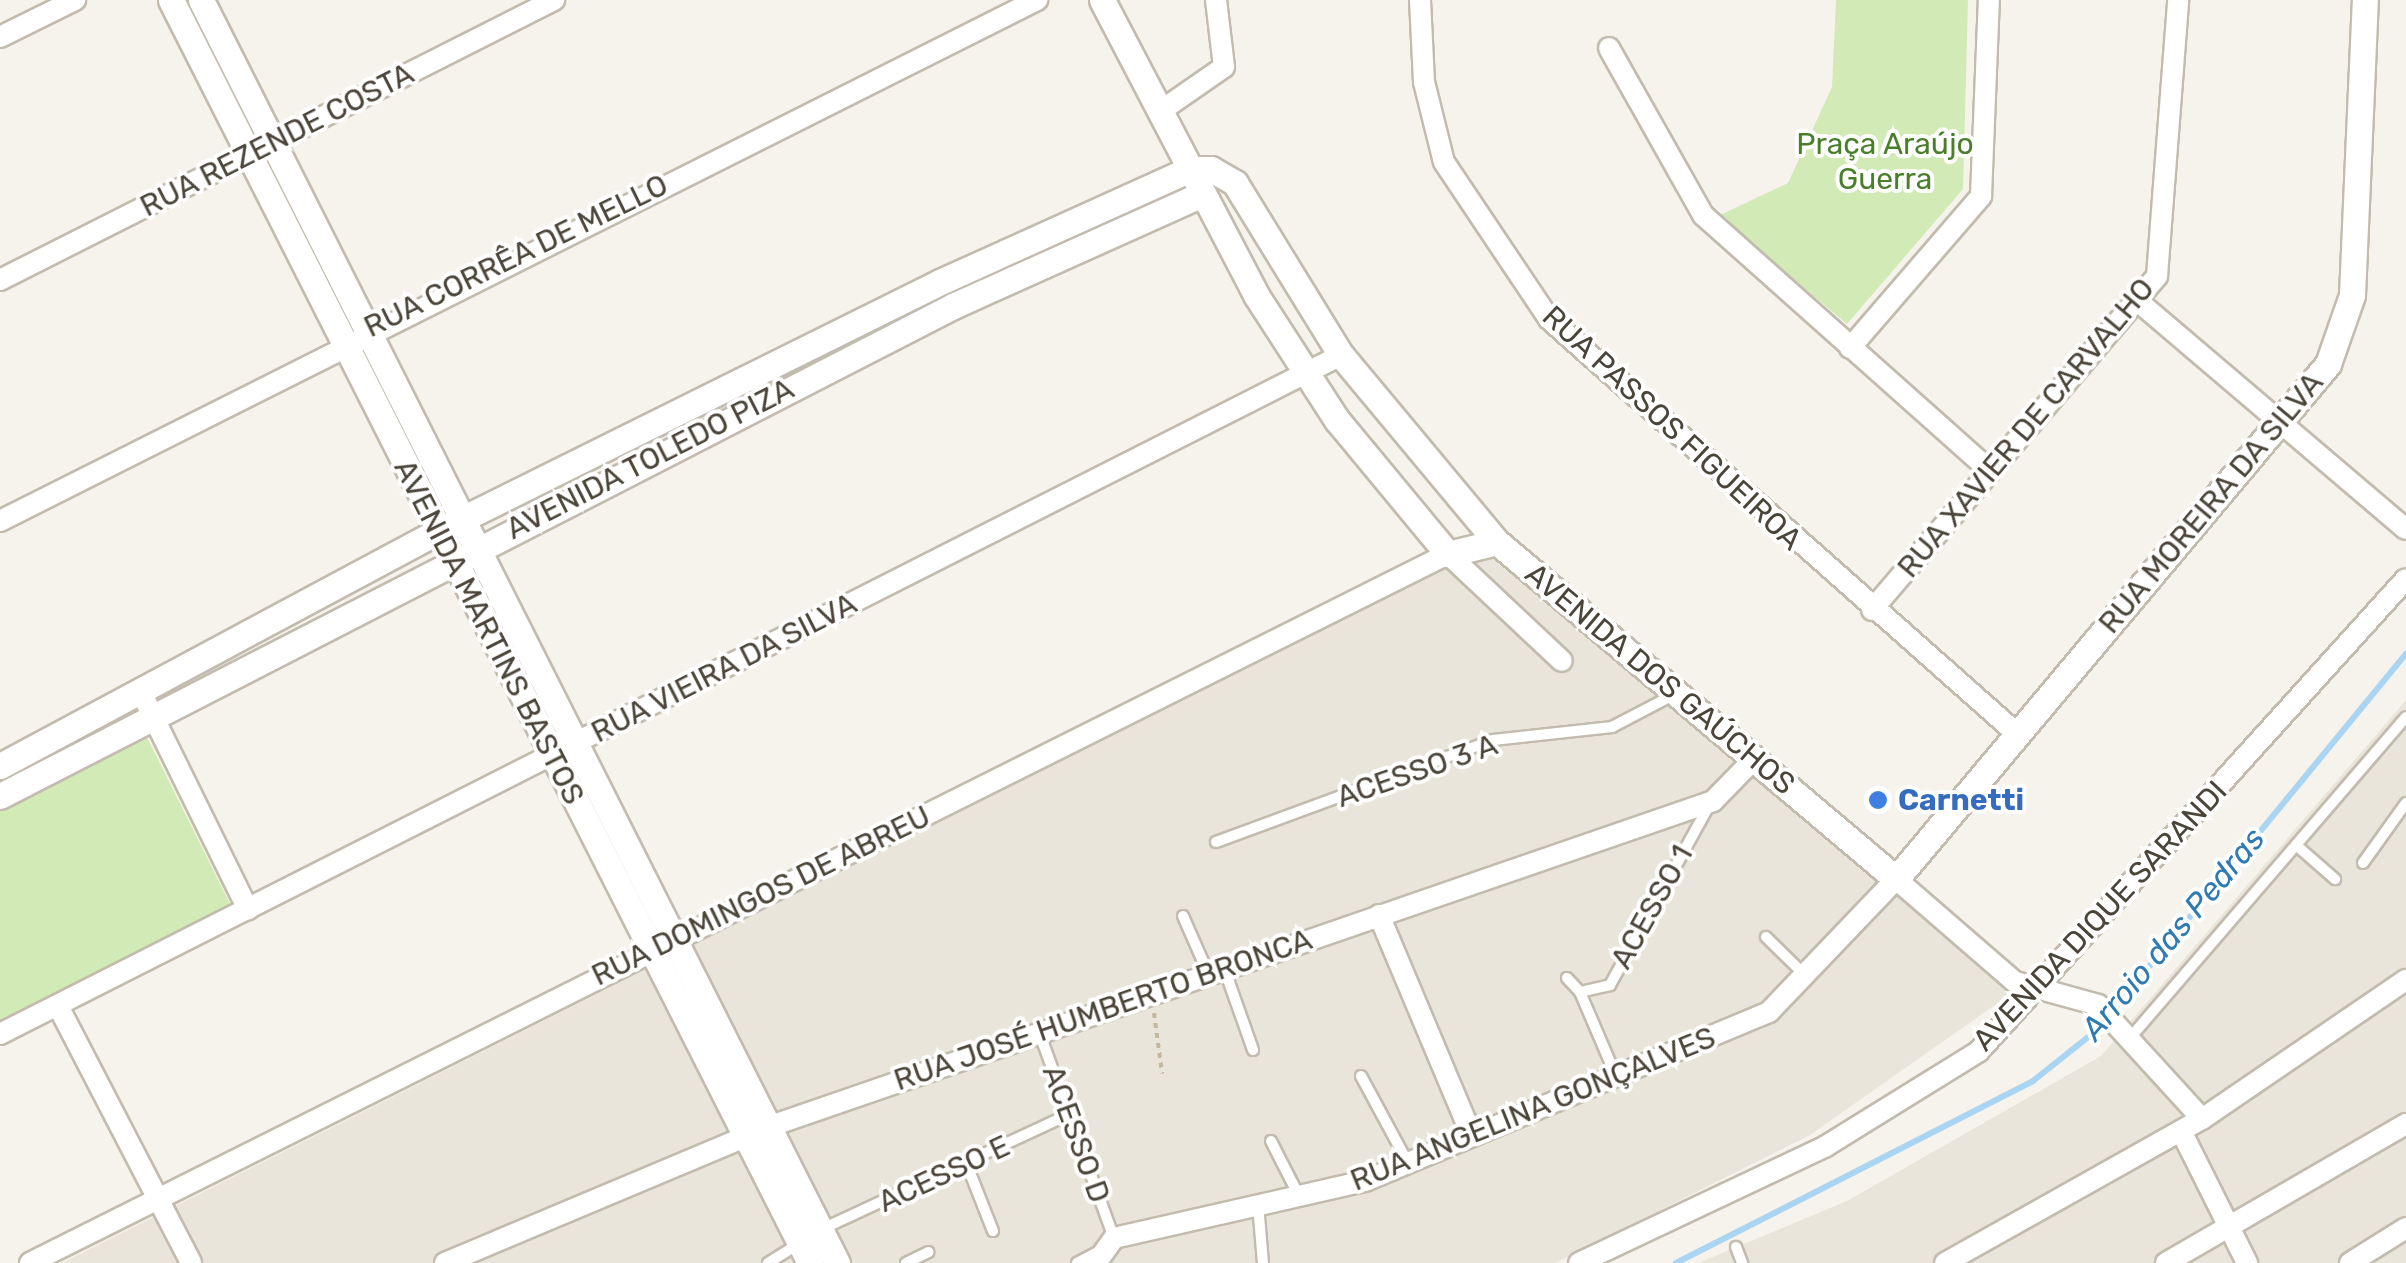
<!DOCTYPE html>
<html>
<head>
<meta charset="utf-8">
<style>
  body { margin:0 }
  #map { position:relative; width:2406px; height:1263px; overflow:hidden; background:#f6f3ec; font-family:Rubik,sans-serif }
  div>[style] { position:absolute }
  .residential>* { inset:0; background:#eae5da }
  .green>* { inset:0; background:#d2eab5 }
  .stream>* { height:6px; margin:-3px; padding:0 3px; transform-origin:3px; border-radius:3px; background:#a9d4f2 }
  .path>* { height:4px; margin-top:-2px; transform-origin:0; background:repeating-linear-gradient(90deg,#c4b79f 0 5px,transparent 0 10px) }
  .roads { filter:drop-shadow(2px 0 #c2bbae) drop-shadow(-2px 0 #c2bbae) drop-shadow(0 2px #c2bbae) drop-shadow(0 -2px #c2bbae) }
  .service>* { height:10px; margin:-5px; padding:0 5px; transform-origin:5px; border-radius:5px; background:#fff }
  .minor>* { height:20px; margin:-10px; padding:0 10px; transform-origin:10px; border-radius:10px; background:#fff }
  .tertiary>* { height:25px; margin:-12.5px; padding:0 12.5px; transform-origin:12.5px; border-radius:12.5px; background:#fff }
  .dots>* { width:28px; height:28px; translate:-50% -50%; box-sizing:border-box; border:5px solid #fff; border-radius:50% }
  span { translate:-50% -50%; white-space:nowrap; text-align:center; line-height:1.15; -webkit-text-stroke:8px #fff; paint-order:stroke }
  .street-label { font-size:30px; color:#4b4439 }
  .park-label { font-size:30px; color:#4a7f2a }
  .shop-label { font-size:30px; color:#366cbe; font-weight:700 }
  .left { translate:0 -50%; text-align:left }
  .water-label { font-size:32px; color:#2e7ab2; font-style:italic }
</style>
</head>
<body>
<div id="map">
  <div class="residential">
    <i style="clip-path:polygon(1487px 547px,2012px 993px,1810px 1135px,1555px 1263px,62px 1263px)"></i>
    <i style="clip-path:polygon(2406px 700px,2406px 1263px,1698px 1263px,1847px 1201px,2101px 1056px)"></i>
  </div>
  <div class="green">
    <i style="clip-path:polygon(1836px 0,1968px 0,1963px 189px,1847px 324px,1718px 216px,1788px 183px,1832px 87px)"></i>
    <i style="clip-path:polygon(143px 729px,233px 910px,0 1026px,0 800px)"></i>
  </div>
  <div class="stream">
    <i style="left:1676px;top:1263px;width:401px;rotate:-27deg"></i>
    <i style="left:2033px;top:1081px;width:82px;rotate:-38.6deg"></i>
    <i style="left:2097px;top:1030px;width:487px;rotate:-50.6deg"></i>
  </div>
  <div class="path">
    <i style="left:1154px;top:1013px;width:61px;rotate:82.4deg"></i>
  </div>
  <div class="roads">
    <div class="service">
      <i style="left:1216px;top:842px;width:295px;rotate:-20.2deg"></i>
      <i style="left:1493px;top:740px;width:120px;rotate:-6.2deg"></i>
      <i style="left:1612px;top:727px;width:71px;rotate:-27.6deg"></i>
      <i style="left:2296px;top:845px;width:52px;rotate:41.1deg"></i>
      <i style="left:2363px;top:863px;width:74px;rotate:-54.4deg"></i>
      <i style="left:1183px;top:916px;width:62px;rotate:66.3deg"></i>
      <i style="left:1766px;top:937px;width:54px;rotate:44.3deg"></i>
      <i style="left:1224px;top:968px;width:87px;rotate:70.5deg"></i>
      <i style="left:1567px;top:978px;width:19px;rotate:47deg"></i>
      <i style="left:1039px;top:1032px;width:219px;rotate:70deg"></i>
      <i style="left:2130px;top:1038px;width:423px;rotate:-49.3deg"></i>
      <i style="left:1361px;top:1076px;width:99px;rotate:61.6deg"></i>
      <i style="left:1616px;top:1076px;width:91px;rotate:-113.2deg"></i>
      <i style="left:1580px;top:992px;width:31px;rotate:-13deg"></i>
      <i style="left:1610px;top:985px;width:205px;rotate:-61.1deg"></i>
      <i style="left:1271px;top:1141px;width:62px;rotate:63deg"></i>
      <i style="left:967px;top:1165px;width:71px;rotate:68.5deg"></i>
      <i style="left:1258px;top:1204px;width:59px;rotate:85.2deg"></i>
      <i style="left:820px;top:1230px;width:273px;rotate:-24.9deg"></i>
      <i style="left:1736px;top:1247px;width:17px;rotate:69deg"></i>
      <i style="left:768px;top:1263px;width:34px;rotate:-32deg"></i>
      <i style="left:906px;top:1263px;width:25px;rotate:-26deg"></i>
      <i style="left:1077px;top:1263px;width:21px;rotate:-28deg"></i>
    </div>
    <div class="minor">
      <i style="left:1420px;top:0;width:82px;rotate:87.2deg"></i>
      <i style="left:1424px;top:82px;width:82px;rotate:76deg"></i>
      <i style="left:1444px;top:162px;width:189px;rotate:56.2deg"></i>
      <i style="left:1549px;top:319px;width:623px;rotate:41.55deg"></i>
      <i style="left:0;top:37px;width:84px;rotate:-26.3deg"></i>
      <i style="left:1609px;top:48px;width:192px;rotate:60.6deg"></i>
      <i style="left:1703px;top:215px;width:383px;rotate:41.7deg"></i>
      <i style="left:1162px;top:110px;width:75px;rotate:-34.7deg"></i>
      <i style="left:1224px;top:67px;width:67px;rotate:-96.8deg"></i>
      <i style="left:0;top:280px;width:621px;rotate:-26.81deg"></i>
      <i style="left:2139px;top:302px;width:350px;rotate:40.4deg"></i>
      <i style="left:1850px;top:348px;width:201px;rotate:-49.2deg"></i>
      <i style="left:1981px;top:196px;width:196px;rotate:-87.7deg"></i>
      <i style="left:0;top:521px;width:1161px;rotate:-26.68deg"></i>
      <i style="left:1872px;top:610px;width:439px;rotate:-49.5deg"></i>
      <i style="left:2157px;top:276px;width:277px;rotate:-85.6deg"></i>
      <i style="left:142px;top:694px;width:240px;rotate:63.8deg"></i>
      <i style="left:1379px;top:915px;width:240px;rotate:67.2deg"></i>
      <i style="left:58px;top:1006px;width:289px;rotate:62.6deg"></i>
      <i style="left:0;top:1034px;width:1503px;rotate:-26.85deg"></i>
      <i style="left:2181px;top:1131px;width:148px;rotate:63.4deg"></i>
      <i style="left:30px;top:1263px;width:1585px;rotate:-26.57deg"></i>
      <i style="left:1448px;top:554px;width:156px;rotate:43.2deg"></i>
      <i style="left:445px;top:1263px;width:350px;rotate:-22.8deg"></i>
      <i style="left:768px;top:1127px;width:1000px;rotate:-19.03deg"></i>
      <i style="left:1713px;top:801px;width:60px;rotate:-45.7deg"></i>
      <i style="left:1096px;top:1263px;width:31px;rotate:-54deg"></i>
      <i style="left:1114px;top:1238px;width:257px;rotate:-12.8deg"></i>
      <i style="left:1365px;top:1181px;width:438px;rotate:-22.7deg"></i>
      <i style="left:1769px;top:1012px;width:184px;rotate:-46.3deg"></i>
      <i style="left:1896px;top:879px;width:157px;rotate:40.9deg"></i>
      <i style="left:2015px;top:982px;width:86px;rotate:15.5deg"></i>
      <i style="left:2098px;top:1005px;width:154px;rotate:47.6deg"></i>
      <i style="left:1579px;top:1263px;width:273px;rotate:-25.3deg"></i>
      <i style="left:1826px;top:1146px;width:180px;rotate:-31.8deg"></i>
      <i style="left:1979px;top:1051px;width:636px;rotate:-47.87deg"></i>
      <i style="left:1945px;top:1263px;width:295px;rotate:-29.3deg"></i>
      <i style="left:2202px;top:1119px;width:247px;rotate:-34.3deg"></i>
      <i style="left:2166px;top:1263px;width:277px;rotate:-30.1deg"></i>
      <i style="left:2350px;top:1263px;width:66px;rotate:-32deg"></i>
    </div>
    <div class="tertiary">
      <i style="left:171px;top:0;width:1415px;rotate:63.16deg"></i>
      <i style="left:201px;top:0;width:1414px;rotate:63.27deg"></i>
      <i style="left:1102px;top:0;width:333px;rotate:62.4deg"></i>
      <i style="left:1256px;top:295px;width:149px;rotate:57.1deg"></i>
      <i style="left:1337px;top:420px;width:174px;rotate:50.4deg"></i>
      <i style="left:1448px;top:554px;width:50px;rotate:-13.8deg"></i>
      <i style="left:0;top:766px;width:497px;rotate:-28.2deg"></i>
      <i style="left:438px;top:531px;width:560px;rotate:-26.38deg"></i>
      <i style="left:940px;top:282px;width:274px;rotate:-24.3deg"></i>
      <i style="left:1190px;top:169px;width:21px"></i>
      <i style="left:1211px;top:169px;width:28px;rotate:30deg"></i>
      <i style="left:1235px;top:183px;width:202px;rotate:58.4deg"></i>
      <i style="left:1341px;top:355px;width:244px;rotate:50.2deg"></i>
      <i style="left:1497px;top:542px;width:522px;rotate:40.18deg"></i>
      <i style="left:1896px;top:879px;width:672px;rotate:-50.01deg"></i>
      <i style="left:2328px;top:364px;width:73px;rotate:-70.8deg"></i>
      <i style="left:2352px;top:295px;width:295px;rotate:-87.5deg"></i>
      <i style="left:0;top:796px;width:1072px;rotate:-27.21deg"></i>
      <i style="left:953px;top:306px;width:273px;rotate:-24.2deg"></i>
    </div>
  </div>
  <div class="dots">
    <i style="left:1878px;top:800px;background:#3f7fe0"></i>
  </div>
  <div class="street-label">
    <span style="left:277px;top:140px;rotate:-27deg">RUA REZENDE COSTA</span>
    <span style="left:516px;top:256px;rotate:-26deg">RUA CORRÊA DE MELLO</span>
    <span style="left:1672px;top:428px;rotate:43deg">RUA PASSOS FIGUEIROA</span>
    <span style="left:2026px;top:428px;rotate:-50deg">RUA XAVIER DE CARVALHO</span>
    <span style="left:650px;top:459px;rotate:-27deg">AVENIDA TOLEDO PIZA</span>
    <span style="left:2211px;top:503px;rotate:-50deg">RUA MOREIRA DA SILVA</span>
    <span style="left:489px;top:632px;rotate:63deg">AVENIDA MARTINS BASTOS</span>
    <span style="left:724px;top:668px;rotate:-27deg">RUA VIEIRA DA SILVA</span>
    <span style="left:1660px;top:679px;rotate:40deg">AVENIDA DOS GAÚCHOS</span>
    <span style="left:1417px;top:771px;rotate:-19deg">ACESSO 3 A</span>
    <span style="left:761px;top:896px;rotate:-26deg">RUA DOMINGOS DE ABREU</span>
    <span style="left:1652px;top:907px;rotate:-61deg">ACESSO 1</span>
    <span style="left:2100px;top:916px;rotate:-47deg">AVENIDA DIQUE SARANDI</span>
    <span style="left:1103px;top:1010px;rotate:-19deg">RUA JOSÉ HUMBERTO BRONCA</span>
    <span style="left:1533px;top:1109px;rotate:-22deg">RUA ANGELINA GONÇALVES</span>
    <span style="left:1076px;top:1134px;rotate:70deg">ACESSO D</span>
    <span style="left:944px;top:1174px;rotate:-25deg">ACESSO E</span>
  </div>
  <div class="park-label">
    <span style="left:1885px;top:161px">Praça Araújo<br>Guerra</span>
  </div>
  <div class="shop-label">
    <span class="left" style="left:1898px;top:800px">Carnetti</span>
  </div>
  <div class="water-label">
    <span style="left:2173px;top:934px;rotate:-50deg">Arroio das Pedras</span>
  </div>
</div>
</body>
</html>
